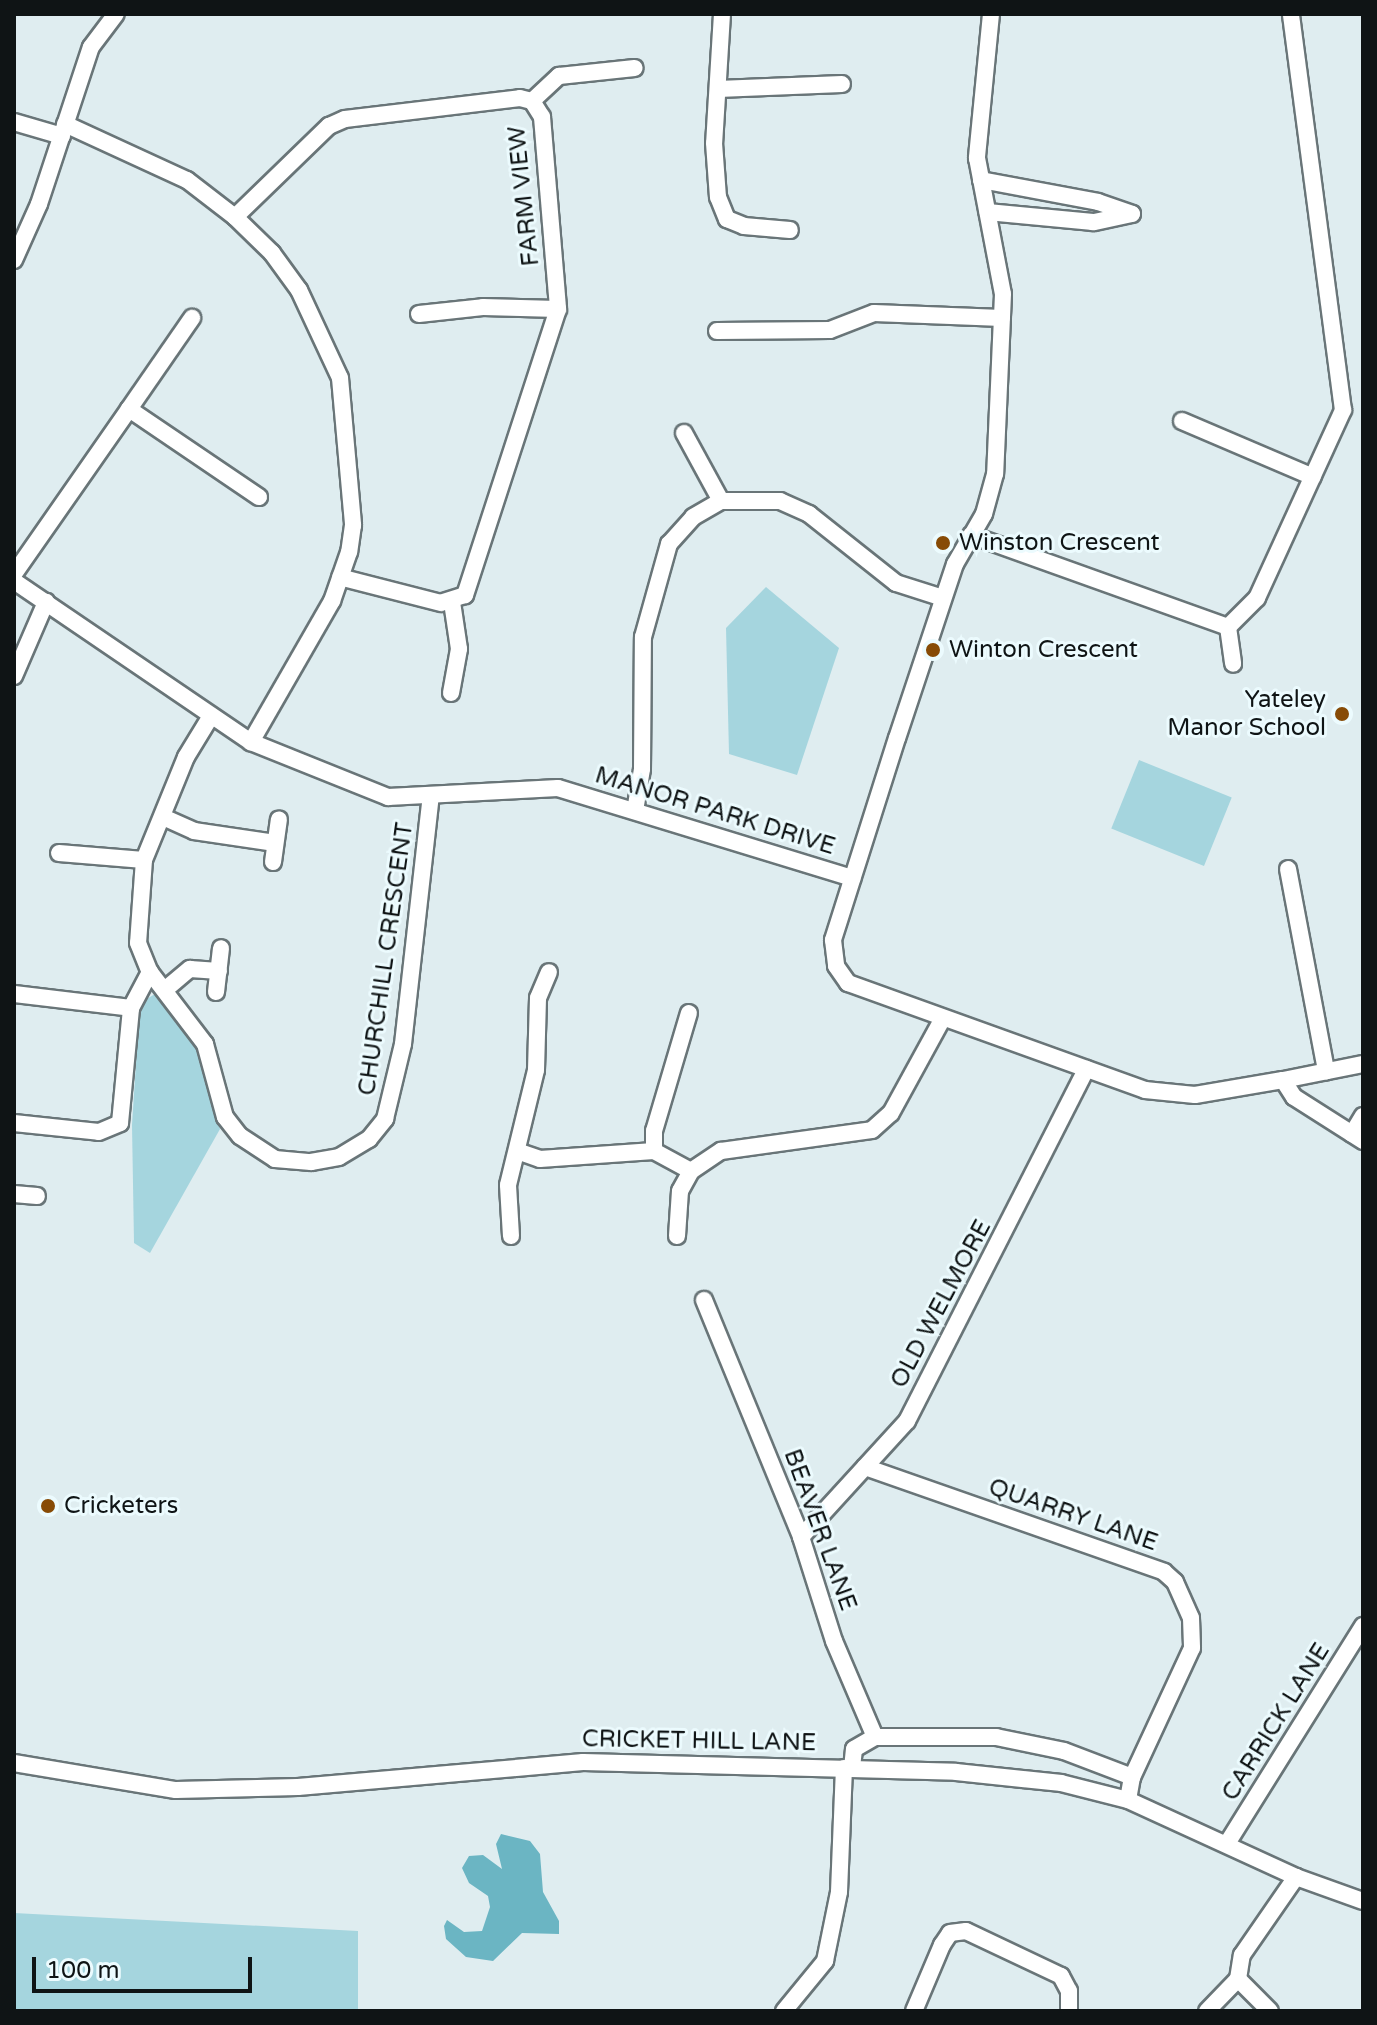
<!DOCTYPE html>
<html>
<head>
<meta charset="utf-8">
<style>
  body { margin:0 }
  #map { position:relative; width:1377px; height:2025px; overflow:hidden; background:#dfedf0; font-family:"Varela Round",sans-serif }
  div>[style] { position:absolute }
  .green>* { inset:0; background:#a5d5de; transform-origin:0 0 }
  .water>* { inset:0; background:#6bb5c3 }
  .roads { filter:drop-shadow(2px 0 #697578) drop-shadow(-2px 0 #697578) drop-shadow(0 2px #697578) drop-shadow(0 -2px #697578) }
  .minor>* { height:16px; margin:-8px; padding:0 8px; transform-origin:8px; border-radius:8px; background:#fff }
  .dots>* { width:22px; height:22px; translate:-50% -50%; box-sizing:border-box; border:4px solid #ecfbfe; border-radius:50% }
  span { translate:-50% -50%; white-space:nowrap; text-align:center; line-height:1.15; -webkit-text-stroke:6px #ecfbfe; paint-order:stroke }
  .street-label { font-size:24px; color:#0f1415 }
  .poi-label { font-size:24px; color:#0f1415 }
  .left { translate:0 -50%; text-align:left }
  .right { translate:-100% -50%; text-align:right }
  .frame { position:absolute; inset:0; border:16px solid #0f1415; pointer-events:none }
  .scale { position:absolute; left:32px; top:1957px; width:220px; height:36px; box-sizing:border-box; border:4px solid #0f1415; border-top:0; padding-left:10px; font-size:24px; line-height:28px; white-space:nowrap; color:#0f1415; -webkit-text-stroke:6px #ecfbfe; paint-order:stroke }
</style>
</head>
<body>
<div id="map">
  <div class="green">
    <i style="clip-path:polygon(766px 587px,839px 648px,797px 775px,729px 754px,726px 628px)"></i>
    <i style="left:1139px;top:760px;width:100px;height:74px;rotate:22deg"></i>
    <i style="clip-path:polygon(160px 991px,202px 1053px,220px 1129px,150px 1253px,134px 1243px,132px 1125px,140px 1003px)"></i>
    <i style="clip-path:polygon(14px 1913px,358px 1931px,358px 2011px,14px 2011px)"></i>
  </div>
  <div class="water">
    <i style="clip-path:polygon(501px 1834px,530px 1841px,540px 1854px,543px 1892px,559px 1921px,559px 1934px,522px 1933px,493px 1961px,466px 1957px,446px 1939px,444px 1926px,447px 1920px,464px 1932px,482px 1931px,490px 1907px,488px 1896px,469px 1883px,462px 1868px,469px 1856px,483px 1855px,502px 1869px,496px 1844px)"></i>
  </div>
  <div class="roads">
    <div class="minor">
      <i style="left:722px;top:14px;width:129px;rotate:93.5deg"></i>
      <i style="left:714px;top:143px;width:54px;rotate:85.8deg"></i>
      <i style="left:718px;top:197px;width:24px;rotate:68deg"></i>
      <i style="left:727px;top:219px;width:18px;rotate:22deg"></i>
      <i style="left:744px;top:226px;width:46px;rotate:5deg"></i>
      <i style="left:991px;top:14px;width:145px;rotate:95.6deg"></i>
      <i style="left:977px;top:158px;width:138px;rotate:79.2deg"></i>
      <i style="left:1003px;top:294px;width:180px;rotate:92.5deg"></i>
      <i style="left:995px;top:474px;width:41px;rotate:105.4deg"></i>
      <i style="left:984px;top:514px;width:58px;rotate:120.1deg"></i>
      <i style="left:955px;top:564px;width:183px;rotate:108.4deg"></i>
      <i style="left:897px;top:738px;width:212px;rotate:107.6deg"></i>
      <i style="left:833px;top:940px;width:26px;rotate:83deg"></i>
      <i style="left:836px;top:966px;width:21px;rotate:55deg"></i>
      <i style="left:848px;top:983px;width:316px;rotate:19.8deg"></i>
      <i style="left:1145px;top:1090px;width:50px;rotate:5.7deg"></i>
      <i style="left:1195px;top:1095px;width:89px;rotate:-9.7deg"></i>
      <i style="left:1283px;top:1080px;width:20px;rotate:57deg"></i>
      <i style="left:1294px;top:1097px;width:82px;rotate:32.5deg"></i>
      <i style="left:718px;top:89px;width:124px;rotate:-2.3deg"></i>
      <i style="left:532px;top:101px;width:37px;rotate:-43deg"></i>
      <i style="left:559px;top:76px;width:76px;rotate:-6deg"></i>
      <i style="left:14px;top:122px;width:50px;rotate:16.3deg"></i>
      <i style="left:65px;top:124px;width:134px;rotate:24.7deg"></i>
      <i style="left:187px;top:180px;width:61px;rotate:37.6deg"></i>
      <i style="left:235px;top:217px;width:52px;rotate:44.2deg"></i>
      <i style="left:272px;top:253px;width:46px;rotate:53.9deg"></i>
      <i style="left:299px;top:290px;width:97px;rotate:65deg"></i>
      <i style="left:340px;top:378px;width:148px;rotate:84.9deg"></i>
      <i style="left:353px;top:525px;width:27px;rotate:98deg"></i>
      <i style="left:349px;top:552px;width:52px;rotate:109.1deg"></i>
      <i style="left:332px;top:601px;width:163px;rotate:119.9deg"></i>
      <i style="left:981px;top:180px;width:119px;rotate:10.6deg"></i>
      <i style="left:1098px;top:202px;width:36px;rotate:19deg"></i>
      <i style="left:1132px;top:214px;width:40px;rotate:168deg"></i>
      <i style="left:1093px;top:222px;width:106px;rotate:-174.6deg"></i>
      <i style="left:235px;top:217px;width:131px;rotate:-44.1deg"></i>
      <i style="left:329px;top:126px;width:17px;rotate:-24deg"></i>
      <i style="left:345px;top:119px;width:176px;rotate:-6.8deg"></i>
      <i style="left:520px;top:98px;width:12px;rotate:14deg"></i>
      <i style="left:532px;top:101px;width:19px;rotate:58deg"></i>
      <i style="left:542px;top:117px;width:193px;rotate:85.2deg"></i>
      <i style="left:558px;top:309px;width:301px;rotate:108deg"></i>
      <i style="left:465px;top:595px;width:25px;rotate:162deg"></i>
      <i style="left:441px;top:603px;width:104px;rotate:-165.6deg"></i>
      <i style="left:14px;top:260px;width:61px;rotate:-65.9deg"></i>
      <i style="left:39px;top:204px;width:165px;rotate:-71.7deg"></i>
      <i style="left:91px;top:47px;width:41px;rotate:-52.9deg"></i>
      <i style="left:419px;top:314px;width:64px;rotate:-6.2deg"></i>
      <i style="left:483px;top:307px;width:75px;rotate:1.5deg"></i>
      <i style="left:717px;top:331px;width:113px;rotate:-0.5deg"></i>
      <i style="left:830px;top:330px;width:47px;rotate:-21.1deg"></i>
      <i style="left:874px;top:313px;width:128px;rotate:2.2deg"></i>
      <i style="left:129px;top:409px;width:111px;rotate:-55.3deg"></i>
      <i style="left:1182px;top:421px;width:142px;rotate:23.1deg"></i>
      <i style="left:684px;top:433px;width:77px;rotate:61.4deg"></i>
      <i style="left:971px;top:535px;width:273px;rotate:19.7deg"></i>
      <i style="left:1228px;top:627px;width:41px;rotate:-45deg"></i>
      <i style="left:1257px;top:598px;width:207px;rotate:-65.4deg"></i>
      <i style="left:1343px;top:410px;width:399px;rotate:-97.5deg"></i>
      <i style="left:14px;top:574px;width:201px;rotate:-55.1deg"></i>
      <i style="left:129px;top:409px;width:157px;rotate:34.1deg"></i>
      <i style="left:14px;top:581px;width:287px;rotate:34.2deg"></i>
      <i style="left:251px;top:742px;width:148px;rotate:21.9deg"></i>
      <i style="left:388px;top:797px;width:170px;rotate:-3deg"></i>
      <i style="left:558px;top:788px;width:308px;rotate:17deg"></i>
      <i style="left:1228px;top:627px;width:37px;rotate:82deg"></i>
      <i style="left:14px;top:676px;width:81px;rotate:-66.6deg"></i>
      <i style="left:451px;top:693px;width:45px;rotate:-79.7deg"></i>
      <i style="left:459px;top:649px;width:48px;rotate:-98.5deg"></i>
      <i style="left:211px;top:716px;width:48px;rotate:121.4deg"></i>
      <i style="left:186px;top:757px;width:111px;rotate:112.2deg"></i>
      <i style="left:144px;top:860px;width:83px;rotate:94.1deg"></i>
      <i style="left:138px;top:943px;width:31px;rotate:68deg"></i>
      <i style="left:150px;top:972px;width:91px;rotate:52.6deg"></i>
      <i style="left:205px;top:1044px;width:76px;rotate:74.7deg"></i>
      <i style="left:225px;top:1117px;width:24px;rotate:52deg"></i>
      <i style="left:240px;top:1136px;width:42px;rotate:33.3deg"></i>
      <i style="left:275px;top:1159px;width:36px;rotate:5deg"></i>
      <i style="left:311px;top:1162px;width:28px;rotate:-10deg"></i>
      <i style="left:339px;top:1157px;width:35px;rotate:-31deg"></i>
      <i style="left:369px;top:1139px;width:26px;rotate:-51deg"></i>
      <i style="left:385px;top:1119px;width:77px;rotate:-76.5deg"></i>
      <i style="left:403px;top:1044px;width:250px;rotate:-83.6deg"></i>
      <i style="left:635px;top:811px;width:43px;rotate:-80.5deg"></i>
      <i style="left:642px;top:769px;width:132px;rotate:-89.6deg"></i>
      <i style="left:643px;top:637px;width:97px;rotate:-74.4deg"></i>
      <i style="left:669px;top:544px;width:36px;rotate:-48deg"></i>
      <i style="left:693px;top:517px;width:32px;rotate:-30deg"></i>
      <i style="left:721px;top:501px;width:59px"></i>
      <i style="left:780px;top:501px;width:32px;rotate:24deg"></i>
      <i style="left:809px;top:514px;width:111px;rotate:38.4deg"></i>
      <i style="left:896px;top:583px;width:49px;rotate:17.7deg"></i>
      <i style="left:163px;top:817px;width:34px;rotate:24deg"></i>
      <i style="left:194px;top:831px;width:82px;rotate:8.4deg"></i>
      <i style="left:59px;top:853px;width:85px;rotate:4.7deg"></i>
      <i style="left:273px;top:862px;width:43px;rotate:-82.1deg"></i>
      <i style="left:1288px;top:869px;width:206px;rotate:79.3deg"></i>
      <i style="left:167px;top:988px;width:30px;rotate:-40deg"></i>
      <i style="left:190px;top:969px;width:29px;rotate:4deg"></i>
      <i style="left:216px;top:992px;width:44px;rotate:-83.5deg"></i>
      <i style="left:14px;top:994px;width:118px;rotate:6.8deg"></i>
      <i style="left:1283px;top:1080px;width:82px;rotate:-11.3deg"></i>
      <i style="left:14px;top:1123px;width:85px;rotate:6deg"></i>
      <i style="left:99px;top:1132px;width:23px;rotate:-23deg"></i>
      <i style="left:120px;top:1123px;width:116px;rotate:-84.5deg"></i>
      <i style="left:131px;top:1008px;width:41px;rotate:-62.2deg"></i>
      <i style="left:1352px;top:1134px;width:21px;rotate:-59deg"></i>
      <i style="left:517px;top:1151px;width:24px;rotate:19deg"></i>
      <i style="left:540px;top:1159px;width:114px;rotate:-4deg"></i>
      <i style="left:654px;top:1151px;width:42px;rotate:28.4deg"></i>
      <i style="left:654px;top:1151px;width:20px;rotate:-90deg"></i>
      <i style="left:654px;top:1131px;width:123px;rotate:-73.5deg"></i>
      <i style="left:14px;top:1194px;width:23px;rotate:5deg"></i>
      <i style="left:511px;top:1236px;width:51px;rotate:-93.4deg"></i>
      <i style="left:508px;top:1185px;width:118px;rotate:-76.3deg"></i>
      <i style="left:536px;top:1070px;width:72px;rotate:-88.4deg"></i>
      <i style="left:538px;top:998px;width:28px;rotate:-67deg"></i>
      <i style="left:677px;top:1236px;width:45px;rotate:-86.2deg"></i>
      <i style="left:680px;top:1191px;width:23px;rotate:-61deg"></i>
      <i style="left:691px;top:1171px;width:36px;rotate:-34deg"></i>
      <i style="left:721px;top:1151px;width:152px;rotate:-7.9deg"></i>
      <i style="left:872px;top:1130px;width:25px;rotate:-42deg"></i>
      <i style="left:891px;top:1113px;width:108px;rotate:-61.3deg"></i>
      <i style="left:704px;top:1300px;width:256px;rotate:67.7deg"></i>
      <i style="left:801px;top:1537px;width:109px;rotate:72.4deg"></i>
      <i style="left:834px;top:1641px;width:104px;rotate:66.9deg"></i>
      <i style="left:865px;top:1467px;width:317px;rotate:19.3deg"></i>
      <i style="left:1164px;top:1572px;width:15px;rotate:42deg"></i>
      <i style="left:1175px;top:1582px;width:39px;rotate:66deg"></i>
      <i style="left:1191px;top:1618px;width:30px;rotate:88deg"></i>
      <i style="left:1192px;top:1648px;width:142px;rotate:114.9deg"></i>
      <i style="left:1132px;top:1777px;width:23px;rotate:100deg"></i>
      <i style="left:801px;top:1537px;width:157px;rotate:-47.6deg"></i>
      <i style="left:907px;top:1421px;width:395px;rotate:-63deg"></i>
      <i style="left:14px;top:1763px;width:164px;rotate:9.5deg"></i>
      <i style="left:176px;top:1790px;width:122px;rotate:-1.4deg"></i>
      <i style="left:298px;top:1787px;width:286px;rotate:-5deg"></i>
      <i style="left:583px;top:1762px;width:373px;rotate:1.5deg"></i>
      <i style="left:956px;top:1772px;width:106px;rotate:6deg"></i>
      <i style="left:1061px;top:1783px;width:69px;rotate:14.2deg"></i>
      <i style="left:1128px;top:1800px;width:185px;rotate:24.6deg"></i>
      <i style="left:1296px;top:1877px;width:71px;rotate:19.7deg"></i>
      <i style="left:852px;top:1768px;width:19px;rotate:-84deg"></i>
      <i style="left:854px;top:1749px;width:24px;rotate:-30deg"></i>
      <i style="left:875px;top:1737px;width:121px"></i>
      <i style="left:996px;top:1737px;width:69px;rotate:11.6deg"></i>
      <i style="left:1064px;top:1751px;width:73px;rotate:20.9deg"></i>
      <i style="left:1228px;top:1842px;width:255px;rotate:-58deg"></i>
      <i style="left:1238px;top:1979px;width:45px;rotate:45deg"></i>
      <i style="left:784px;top:2011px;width:65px;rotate:-50.6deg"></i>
      <i style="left:825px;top:1961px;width:70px;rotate:-78.5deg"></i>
      <i style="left:839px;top:1892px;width:124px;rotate:-87.7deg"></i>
      <i style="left:914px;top:2011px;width:72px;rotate:-67deg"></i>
      <i style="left:942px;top:1945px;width:14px;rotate:-56deg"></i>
      <i style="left:950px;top:1933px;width:16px;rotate:-7deg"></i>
      <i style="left:966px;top:1931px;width:105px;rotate:25.3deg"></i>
      <i style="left:1061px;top:1976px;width:17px;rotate:62deg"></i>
      <i style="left:1069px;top:1991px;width:20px;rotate:90deg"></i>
      <i style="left:1207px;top:2011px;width:45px;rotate:-45.9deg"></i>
      <i style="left:1238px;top:1979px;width:24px;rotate:-81deg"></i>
      <i style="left:1242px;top:1955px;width:95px;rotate:-55.3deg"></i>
    </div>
  </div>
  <div class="dots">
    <i style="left:943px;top:543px;background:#874b06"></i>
    <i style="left:933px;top:650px;background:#874b06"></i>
    <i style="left:1342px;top:714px;background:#874b06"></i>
    <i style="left:48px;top:1506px;background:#874b06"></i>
  </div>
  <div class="street-label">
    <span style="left:524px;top:196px;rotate:-96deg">FARM VIEW</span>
    <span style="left:715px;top:811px;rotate:17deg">MANOR PARK DRIVE</span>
    <span style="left:386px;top:959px;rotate:-82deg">CHURCHILL CRESCENT</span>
    <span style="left:941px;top:1304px;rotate:-62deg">OLD WELMORE</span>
    <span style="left:1073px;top:1515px;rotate:19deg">QUARRY LANE</span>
    <span style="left:820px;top:1530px;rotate:70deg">BEAVER LANE</span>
    <span style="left:1276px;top:1722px;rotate:-58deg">CARRICK LANE</span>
    <span style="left:699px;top:1741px;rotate:1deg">CRICKET HILL LANE</span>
  </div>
  <div class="poi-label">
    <span class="left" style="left:959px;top:543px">Winston Crescent</span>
    <span class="left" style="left:949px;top:650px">Winton Crescent</span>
    <span class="right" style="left:1326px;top:714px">Yateley<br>Manor School</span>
    <span class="left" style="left:64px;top:1506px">Cricketers</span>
  </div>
  <div class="frame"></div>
  <div class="scale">100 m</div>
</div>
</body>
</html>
